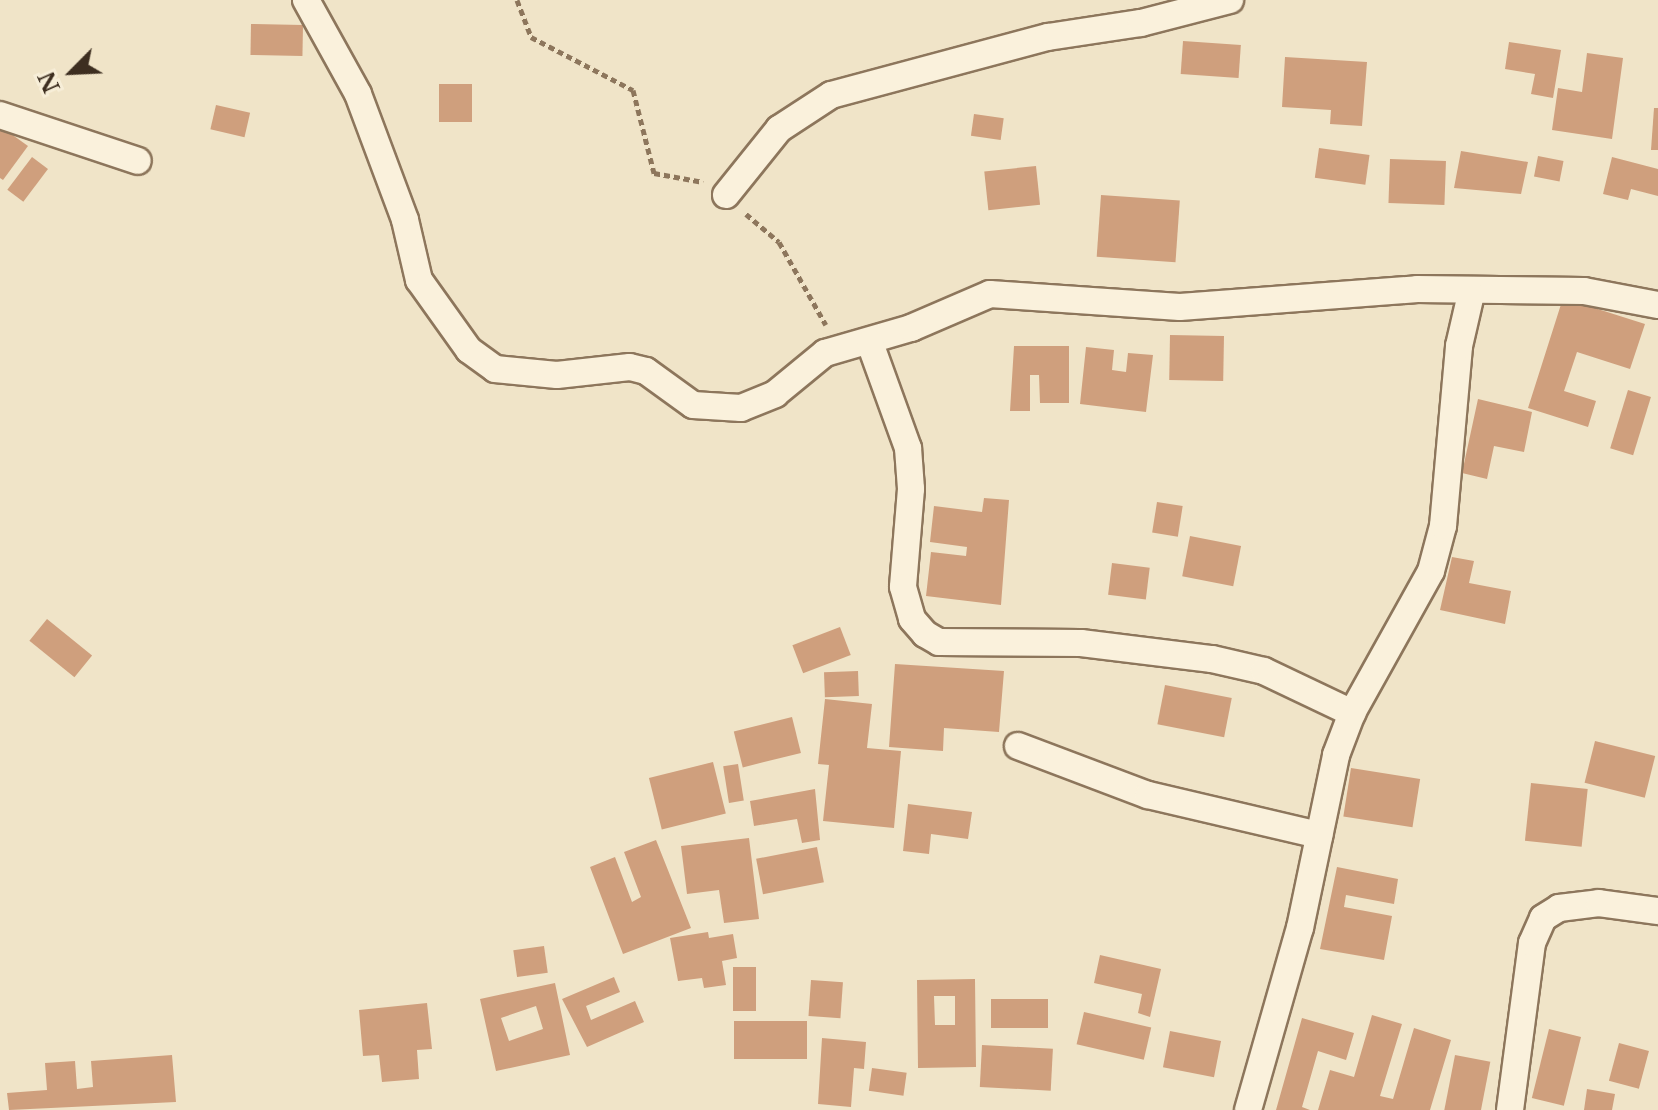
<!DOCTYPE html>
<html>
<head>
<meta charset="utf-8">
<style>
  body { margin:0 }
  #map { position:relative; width:1658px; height:1110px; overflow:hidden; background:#f0e4c8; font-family:"Libre Baskerville",serif }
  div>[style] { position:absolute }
  .building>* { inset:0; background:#cf9f7d; transform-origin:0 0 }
  .path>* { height:5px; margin-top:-2.5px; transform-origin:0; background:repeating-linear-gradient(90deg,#8d765c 0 6px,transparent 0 10px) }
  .roads { filter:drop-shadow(2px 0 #8d765c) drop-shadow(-2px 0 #8d765c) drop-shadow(0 2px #8d765c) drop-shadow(0 -2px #8d765c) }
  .minor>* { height:26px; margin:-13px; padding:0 13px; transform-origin:13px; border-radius:13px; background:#faf1dc }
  span { translate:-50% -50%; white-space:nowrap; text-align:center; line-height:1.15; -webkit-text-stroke:8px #f7eed8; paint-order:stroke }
  .north { position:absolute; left:32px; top:32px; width:80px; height:80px; -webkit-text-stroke:6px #f7eed8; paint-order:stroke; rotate:246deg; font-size:22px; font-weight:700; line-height:32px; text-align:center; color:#3d2e20 }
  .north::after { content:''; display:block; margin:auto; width:28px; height:36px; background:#3d2e20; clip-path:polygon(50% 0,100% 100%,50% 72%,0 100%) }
</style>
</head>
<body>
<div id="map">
  <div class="building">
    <i style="left:251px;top:24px;width:52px;height:31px;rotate:1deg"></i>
    <i style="left:1183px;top:41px;width:58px;height:33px;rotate:4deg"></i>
    <i style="clip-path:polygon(1509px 42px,1561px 50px,1553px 98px,1531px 94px,1535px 74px,1505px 69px)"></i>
    <i style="clip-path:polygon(1587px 53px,1623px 58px,1612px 139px,1552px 130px,1558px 88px,1582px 92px)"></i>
    <i style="clip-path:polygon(1285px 57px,1367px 62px,1362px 126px,1330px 124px,1331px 110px,1282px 107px)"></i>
    <i style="left:439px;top:84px;width:33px;height:38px"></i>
    <i style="left:216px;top:105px;width:35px;height:25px;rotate:13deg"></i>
    <i style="clip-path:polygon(1654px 108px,1658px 108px,1658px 150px,1651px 150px)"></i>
    <i style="left:974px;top:114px;width:30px;height:22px;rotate:8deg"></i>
    <i style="clip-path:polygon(0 126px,28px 146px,3px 180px,0 178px)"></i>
    <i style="left:1319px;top:148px;width:51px;height:30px;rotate:8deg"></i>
    <i style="clip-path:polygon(1461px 151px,1528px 162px,1521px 194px,1454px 188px)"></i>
    <i style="left:1538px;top:156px;width:26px;height:21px;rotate:11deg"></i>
    <i style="left:32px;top:157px;width:20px;height:41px;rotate:37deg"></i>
    <i style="clip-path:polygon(1612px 157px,1658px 169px,1658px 196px,1631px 189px,1628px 200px,1603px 194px)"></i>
    <i style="left:1390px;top:159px;width:56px;height:44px;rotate:2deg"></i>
    <i style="left:1036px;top:166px;width:39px;height:52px;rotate:84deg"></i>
    <i style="left:1101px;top:195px;width:79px;height:62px;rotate:4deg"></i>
    <i style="clip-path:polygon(1563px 298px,1645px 324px,1630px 369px,1577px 352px,1564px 391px,1596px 401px,1588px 427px,1528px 408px)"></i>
    <i style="left:1170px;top:335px;width:54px;height:45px;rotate:1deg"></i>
    <i style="clip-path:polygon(1014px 346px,1069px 346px,1069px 403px,1040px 403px,1039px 375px,1030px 375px,1030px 411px,1010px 411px)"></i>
    <i style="clip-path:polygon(1086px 347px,1114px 350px,1112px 370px,1126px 372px,1128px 353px,1153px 355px,1146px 412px,1080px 404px)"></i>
    <i style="left:1628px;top:390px;width:24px;height:61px;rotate:17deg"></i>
    <i style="clip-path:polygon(1478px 399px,1532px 412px,1524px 452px,1494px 446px,1487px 479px,1462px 473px)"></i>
    <i style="clip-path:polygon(984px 498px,1009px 500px,1001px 605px,926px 596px,931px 552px,966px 556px,967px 547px,930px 542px,934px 506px,982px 512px)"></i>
    <i style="left:1157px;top:502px;width:26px;height:31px;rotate:9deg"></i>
    <i style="left:1190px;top:536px;width:52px;height:41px;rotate:11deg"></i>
    <i style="clip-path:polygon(1452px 557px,1474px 561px,1469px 583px,1511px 591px,1505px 624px,1440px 610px)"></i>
    <i style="left:1112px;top:563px;width:38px;height:32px;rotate:7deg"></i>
    <i style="left:47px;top:619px;width:58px;height:28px;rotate:39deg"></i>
    <i style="left:840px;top:627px;width:30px;height:51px;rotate:69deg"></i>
    <i style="clip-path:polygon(895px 664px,1004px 671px,999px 732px,944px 728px,943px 751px,889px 747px)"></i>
    <i style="left:858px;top:671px;width:25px;height:34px;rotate:88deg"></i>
    <i style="left:1165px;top:685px;width:68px;height:40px;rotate:11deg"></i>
    <i style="clip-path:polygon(825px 699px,872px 704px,867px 748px,901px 751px,894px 828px,823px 821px,829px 765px,818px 764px)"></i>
    <i style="left:792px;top:717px;width:37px;height:60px;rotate:76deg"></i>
    <i style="left:1595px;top:741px;width:62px;height:43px;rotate:14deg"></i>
    <i style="left:713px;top:762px;width:53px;height:66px;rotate:76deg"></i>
    <i style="left:738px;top:764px;width:37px;height:15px;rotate:81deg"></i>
    <i style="left:1351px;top:768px;width:70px;height:49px;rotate:9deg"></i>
    <i style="left:1531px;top:783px;width:57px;height:58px;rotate:6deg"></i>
    <i style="clip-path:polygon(815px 789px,820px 840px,802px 843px,797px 819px,754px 826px,750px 801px)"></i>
    <i style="clip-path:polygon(908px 804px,972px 812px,968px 839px,931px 834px,929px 854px,903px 851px)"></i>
    <i style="clip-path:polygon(749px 838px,759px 919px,724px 923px,719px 890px,687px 894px,681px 846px)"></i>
    <i style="clip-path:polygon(656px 840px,691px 928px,623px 954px,590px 867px,615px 857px,632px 902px,641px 897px,624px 852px)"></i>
    <i style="left:817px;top:847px;width:36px;height:62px;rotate:79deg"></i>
    <i style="clip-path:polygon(1337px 867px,1398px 879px,1394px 904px,1346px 895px,1344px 907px,1392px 916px,1384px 960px,1320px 949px)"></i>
    <i style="clip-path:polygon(708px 932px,709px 938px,733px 934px,737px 958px,722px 961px,726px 985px,704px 988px,702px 978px,678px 981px,670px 938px)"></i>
    <i style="left:544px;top:946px;width:27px;height:31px;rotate:82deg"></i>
    <i style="clip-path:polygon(1100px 955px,1161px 969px,1150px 1017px,1138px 1013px,1142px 994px,1094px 983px)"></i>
    <i style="left:733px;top:967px;width:23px;height:44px"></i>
    <i style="clip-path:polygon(614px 977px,620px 992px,586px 1006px,591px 1020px,635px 1001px,644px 1022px,587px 1047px,562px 999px)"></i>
    <i style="clip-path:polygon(evenodd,975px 979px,976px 1067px,918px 1068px,917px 980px,975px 979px,934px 996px,955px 996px,955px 1025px,935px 1025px,934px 996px)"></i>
    <i style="left:811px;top:980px;width:32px;height:36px;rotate:4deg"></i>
    <i style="clip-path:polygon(evenodd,555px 983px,570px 1055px,496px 1071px,480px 999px,555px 983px,536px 1006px,543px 1029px,509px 1041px,501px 1018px,536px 1006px)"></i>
    <i style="left:991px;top:999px;width:57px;height:29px"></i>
    <i style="clip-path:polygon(427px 1003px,432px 1049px,417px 1050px,419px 1079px,382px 1082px,379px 1055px,363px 1056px,359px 1010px)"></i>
    <i style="left:1084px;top:1012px;width:69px;height:33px;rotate:13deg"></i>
    <i style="clip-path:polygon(1372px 1015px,1402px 1024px,1380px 1096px,1393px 1099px,1414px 1028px,1451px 1040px,1430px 1110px,1318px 1110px,1330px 1070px,1354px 1077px)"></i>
    <i style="clip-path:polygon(1302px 1018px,1354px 1033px,1346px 1060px,1318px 1051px,1302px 1107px,1310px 1110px,1276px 1110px)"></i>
    <i style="left:734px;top:1021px;width:73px;height:38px"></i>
    <i style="left:1549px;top:1029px;width:33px;height:71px;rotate:14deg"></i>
    <i style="left:1170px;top:1031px;width:52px;height:37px;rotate:11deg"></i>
    <i style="clip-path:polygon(822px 1038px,866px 1042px,864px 1069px,854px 1068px,851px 1107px,818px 1104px)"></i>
    <i style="left:1619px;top:1043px;width:31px;height:39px;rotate:15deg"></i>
    <i style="left:982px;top:1045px;width:71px;height:42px;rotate:3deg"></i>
    <i style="clip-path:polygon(172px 1055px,176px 1102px,9px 1110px,7px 1093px,47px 1090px,45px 1063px,75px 1061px,77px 1089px,93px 1087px,91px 1061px)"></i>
    <i style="left:1455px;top:1055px;width:36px;height:56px;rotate:11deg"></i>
    <i style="left:872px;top:1068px;width:35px;height:23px;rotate:8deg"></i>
    <i style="clip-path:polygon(1587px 1089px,1615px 1094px,1612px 1110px,1584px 1110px)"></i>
  </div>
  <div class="path">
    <i style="left:517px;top:0;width:40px;rotate:69deg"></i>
    <i style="left:531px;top:37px;width:115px;rotate:27.5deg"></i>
    <i style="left:633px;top:90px;width:86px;rotate:75.8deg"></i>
    <i style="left:654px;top:173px;width:50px;rotate:10.4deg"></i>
    <i style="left:746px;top:214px;width:43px;rotate:40.3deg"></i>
    <i style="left:779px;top:242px;width:95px;rotate:60.5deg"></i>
  </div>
  <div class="roads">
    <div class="minor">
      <i style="left:306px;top:0;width:107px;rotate:61deg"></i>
      <i style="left:358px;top:94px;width:134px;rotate:69.5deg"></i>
      <i style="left:405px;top:220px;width:62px;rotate:76.9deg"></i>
      <i style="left:419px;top:280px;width:86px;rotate:54.5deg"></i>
      <i style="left:469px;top:350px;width:32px;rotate:36deg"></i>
      <i style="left:495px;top:369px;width:62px;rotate:5.5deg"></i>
      <i style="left:557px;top:375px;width:73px;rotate:-6.3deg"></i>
      <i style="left:630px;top:367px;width:16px;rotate:14deg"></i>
      <i style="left:646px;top:371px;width:58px;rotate:35.9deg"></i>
      <i style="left:693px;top:405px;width:48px;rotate:3.6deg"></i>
      <i style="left:741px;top:408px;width:37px;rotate:-22deg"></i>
      <i style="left:775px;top:394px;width:65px;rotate:-39.4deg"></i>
      <i style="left:825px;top:353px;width:90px;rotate:-16.2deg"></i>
      <i style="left:911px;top:328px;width:86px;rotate:-23.3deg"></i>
      <i style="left:990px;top:294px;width:190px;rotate:3.9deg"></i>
      <i style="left:1180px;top:307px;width:238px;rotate:-4.3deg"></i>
      <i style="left:1417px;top:289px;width:167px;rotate:0.7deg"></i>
      <i style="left:1584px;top:291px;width:75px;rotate:10.7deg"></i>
      <i style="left:0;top:115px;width:145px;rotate:18.4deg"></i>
      <i style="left:726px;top:195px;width:85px;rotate:-51.2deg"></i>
      <i style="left:779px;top:129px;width:62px;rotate:-33.2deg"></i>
      <i style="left:831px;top:95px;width:225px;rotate:-15deg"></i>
      <i style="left:1048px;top:37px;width:94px;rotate:-8.6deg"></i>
      <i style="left:1141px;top:23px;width:92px;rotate:-14.5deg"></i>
      <i style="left:870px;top:343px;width:112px;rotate:70.1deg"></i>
      <i style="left:908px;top:448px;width:41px;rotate:85.8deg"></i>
      <i style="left:911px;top:489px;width:98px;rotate:94.7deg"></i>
      <i style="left:903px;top:587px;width:33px;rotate:74deg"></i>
      <i style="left:912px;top:619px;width:20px;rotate:49deg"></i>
      <i style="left:925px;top:634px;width:16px;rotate:30deg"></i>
      <i style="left:939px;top:642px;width:142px;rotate:0.4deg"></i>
      <i style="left:1081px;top:643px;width:132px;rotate:7deg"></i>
      <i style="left:1212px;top:659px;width:53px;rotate:13deg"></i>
      <i style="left:1264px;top:671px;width:98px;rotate:25.5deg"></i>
      <i style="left:1018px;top:746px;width:139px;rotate:20.7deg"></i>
      <i style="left:1148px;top:795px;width:176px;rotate:13.2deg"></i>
      <i style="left:1248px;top:1110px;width:189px;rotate:-74.1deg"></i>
      <i style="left:1300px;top:928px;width:177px;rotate:-78.2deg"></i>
      <i style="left:1336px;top:755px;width:45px;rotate:-69.1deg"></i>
      <i style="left:1352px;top:713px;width:162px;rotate:-60.9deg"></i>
      <i style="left:1431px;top:571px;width:47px;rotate:-75.1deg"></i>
      <i style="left:1443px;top:526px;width:181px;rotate:-84.9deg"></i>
      <i style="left:1459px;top:346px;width:53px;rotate:-77deg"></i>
      <i style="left:1510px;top:1110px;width:168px;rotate:-82.5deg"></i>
      <i style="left:1532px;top:943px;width:27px;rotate:-66deg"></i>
      <i style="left:1543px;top:918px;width:19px;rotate:-32deg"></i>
      <i style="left:1559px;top:908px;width:40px;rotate:-7.1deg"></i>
      <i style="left:1599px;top:903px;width:60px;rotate:7.7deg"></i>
    </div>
  </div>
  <div class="north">N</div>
</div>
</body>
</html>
